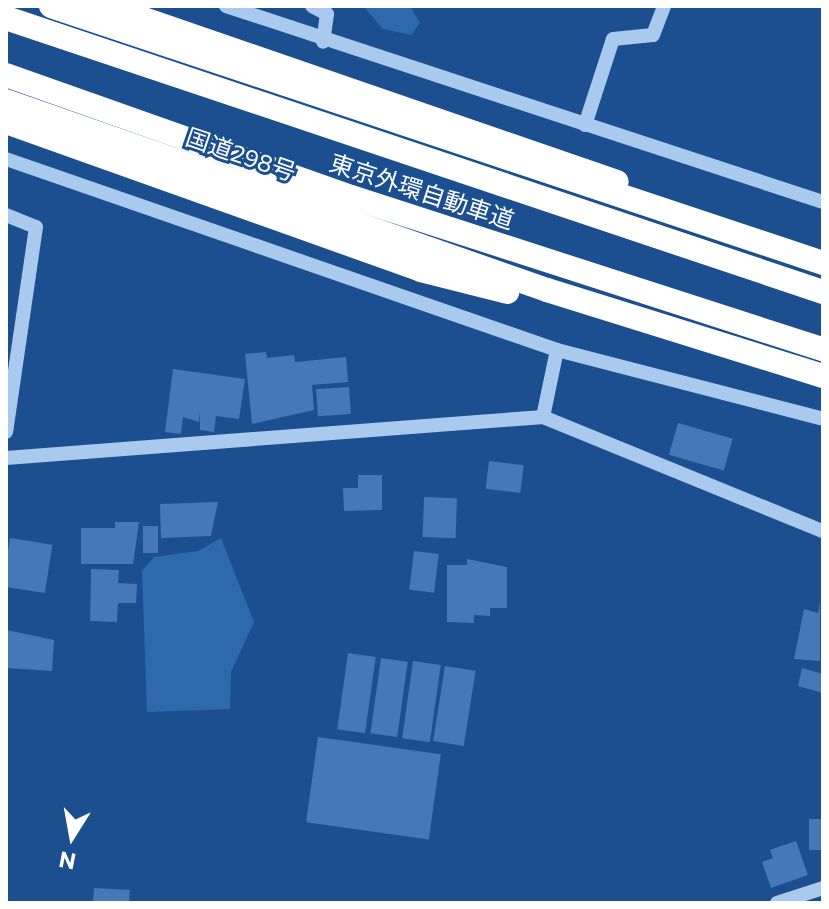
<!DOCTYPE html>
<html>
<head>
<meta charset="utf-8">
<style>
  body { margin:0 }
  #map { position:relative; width:829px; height:909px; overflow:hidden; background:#1b4f8f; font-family:Commissioner,"Noto Sans JP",sans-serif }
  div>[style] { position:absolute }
  .green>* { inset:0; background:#2e69ad }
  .building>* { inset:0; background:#4478b7; transform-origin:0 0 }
  .minor>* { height:14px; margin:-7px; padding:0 7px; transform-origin:7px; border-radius:7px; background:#a9c9ee }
  .highway>* { height:24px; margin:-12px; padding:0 12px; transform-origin:12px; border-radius:12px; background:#fff }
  span { translate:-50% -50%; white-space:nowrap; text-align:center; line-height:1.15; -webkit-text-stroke:6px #1b4f8f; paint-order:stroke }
  .street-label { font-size:24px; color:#fff }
  .frame { position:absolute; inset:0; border:8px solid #fff; pointer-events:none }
  .north { position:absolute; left:32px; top:797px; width:80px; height:80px; -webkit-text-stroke:6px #1b4f8f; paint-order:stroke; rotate:191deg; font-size:22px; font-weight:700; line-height:32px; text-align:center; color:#fff }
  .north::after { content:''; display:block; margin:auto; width:28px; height:36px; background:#fff; clip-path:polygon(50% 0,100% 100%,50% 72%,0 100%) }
</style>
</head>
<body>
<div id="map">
  <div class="green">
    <i style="clip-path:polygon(363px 6px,410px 6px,420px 23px,411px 35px,383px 29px)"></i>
    <i style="clip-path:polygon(221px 538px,254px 622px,231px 672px,230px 709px,147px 712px,142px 571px,154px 557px,198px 551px)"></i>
  </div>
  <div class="building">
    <i style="clip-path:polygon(266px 352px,267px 358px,294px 355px,295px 362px,346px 357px,348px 382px,312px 385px,314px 410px,252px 424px,245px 354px)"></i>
    <i style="clip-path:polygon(173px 369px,245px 379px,239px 419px,216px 416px,214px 432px,200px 430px,200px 412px,199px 422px,183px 417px,181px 434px,165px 432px)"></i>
    <i style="left:349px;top:387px;width:27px;height:33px;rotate:86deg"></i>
    <i style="left:678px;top:423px;width:57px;height:33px;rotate:16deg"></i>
    <i style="left:489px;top:461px;width:35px;height:28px;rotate:7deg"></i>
    <i style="clip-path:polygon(358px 475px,382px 475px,382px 510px,344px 511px,343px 488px,358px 488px)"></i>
    <i style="left:424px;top:497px;width:33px;height:40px;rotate:2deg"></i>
    <i style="clip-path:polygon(218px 502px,211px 536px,161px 538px,160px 504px)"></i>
    <i style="clip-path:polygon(115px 522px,139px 522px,133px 564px,81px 564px,81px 528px,115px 528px)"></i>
    <i style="left:143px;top:526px;width:15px;height:27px"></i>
    <i style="left:10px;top:538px;width:43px;height:49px;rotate:9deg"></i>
    <i style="left:414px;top:551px;width:25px;height:39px;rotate:7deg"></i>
    <i style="clip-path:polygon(467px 559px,507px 567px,507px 608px,490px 608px,490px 616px,474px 615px,474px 623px,447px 622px,447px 565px,467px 565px)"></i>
    <i style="clip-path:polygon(91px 569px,119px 570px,118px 583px,137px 584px,136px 603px,118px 603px,117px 622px,90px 621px)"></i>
    <i style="clip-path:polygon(820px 601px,820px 661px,794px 659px,804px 609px,818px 613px)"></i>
    <i style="clip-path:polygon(7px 630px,54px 640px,52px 671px,6px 668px)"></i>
    <i style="left:348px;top:653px;width:28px;height:77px;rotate:8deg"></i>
    <i style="left:381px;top:658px;width:27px;height:76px;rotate:8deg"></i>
    <i style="left:413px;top:661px;width:28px;height:78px;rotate:8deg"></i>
    <i style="left:445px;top:666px;width:31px;height:76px;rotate:9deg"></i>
    <i style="clip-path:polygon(802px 668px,823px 674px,823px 693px,798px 686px)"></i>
    <i style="left:318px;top:737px;width:124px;height:86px;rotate:8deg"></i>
    <i style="left:809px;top:819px;width:14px;height:31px"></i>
    <i style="clip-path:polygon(796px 841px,808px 875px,771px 888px,762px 862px,773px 858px,770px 850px)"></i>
    <i style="clip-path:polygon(94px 888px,130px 890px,129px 903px,93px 903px)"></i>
  </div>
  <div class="minor">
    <i style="left:226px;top:6px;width:628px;rotate:18.18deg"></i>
    <i style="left:312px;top:6px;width:17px;rotate:28deg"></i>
    <i style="left:327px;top:14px;width:28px;rotate:98deg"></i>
    <i style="left:585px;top:125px;width:90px;rotate:-72deg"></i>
    <i style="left:613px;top:39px;width:40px;rotate:-5.7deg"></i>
    <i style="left:653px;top:35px;width:31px;rotate:-69deg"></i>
    <i style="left:6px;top:159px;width:583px;rotate:19.12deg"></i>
    <i style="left:557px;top:350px;width:275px;rotate:14.5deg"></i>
    <i style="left:6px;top:215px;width:32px;rotate:22deg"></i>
    <i style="left:36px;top:227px;width:207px;rotate:98.3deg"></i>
    <i style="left:543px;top:417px;width:68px;rotate:-78.2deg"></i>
    <i style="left:6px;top:458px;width:539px;rotate:-4.37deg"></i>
    <i style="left:543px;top:417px;width:302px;rotate:22.2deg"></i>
    <i style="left:777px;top:903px;width:48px;rotate:-18.1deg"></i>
  </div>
  <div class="highway">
    <i style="left:51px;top:6px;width:814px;rotate:18.41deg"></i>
    <i style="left:106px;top:6px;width:540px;rotate:19deg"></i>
    <i style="left:6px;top:18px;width:862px;rotate:18.54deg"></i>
    <i style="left:6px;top:75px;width:366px;rotate:19.5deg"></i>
    <i style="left:351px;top:197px;width:496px;rotate:17.9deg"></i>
    <i style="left:6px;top:101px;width:573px;rotate:19.26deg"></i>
    <i style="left:547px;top:290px;width:289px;rotate:17.3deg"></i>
    <i style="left:6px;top:122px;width:441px;rotate:19.6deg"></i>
    <i style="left:421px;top:270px;width:89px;rotate:14.3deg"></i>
  </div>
  <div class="street-label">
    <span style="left:241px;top:154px;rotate:19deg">国道298号</span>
    <span style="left:422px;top:191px;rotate:18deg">東京外環自動車道</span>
  </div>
  <div class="frame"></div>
  <div class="north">N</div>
</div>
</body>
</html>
